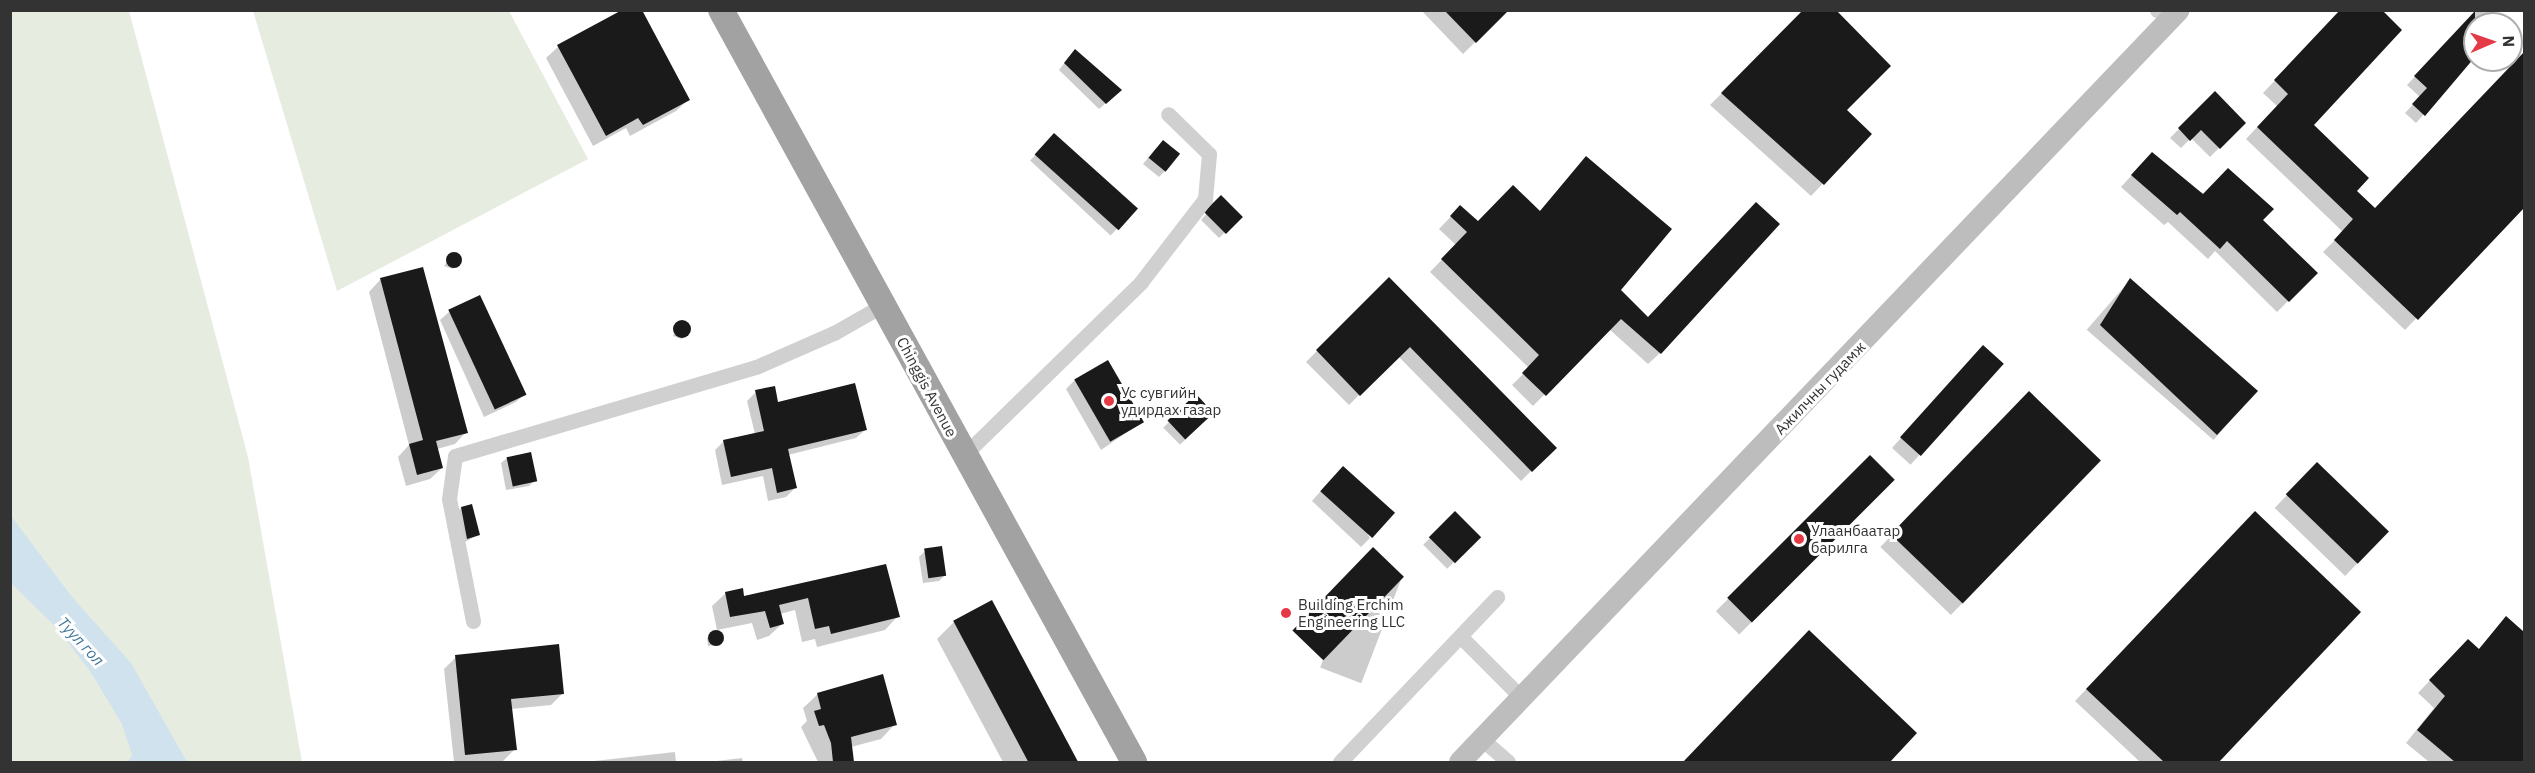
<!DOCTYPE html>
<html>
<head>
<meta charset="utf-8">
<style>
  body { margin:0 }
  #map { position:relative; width:2535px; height:773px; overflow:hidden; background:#fff; font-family:"IBM Plex Sans",sans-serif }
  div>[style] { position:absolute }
  .green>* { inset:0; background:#e6ecdf }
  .water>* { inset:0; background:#cfe2ee }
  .shadow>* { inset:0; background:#0003; transform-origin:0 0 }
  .building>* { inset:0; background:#1a1a1a; transform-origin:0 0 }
  .round { border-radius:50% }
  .minor>* { height:15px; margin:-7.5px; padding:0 7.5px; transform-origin:7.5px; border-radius:7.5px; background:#d0d0d0 }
  .secondary>* { height:22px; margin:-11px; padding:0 11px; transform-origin:11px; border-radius:11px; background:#bdbdbd }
  .trunk>* { height:26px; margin:-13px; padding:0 13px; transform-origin:13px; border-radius:13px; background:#a2a2a2 }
  .dots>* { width:16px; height:16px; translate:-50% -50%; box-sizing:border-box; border:3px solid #fff; border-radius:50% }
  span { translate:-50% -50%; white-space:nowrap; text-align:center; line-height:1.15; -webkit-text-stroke:6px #fff; paint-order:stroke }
  .street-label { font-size:15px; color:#333 }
  .poi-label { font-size:15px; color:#333 }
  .left { translate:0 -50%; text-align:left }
  .water-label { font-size:16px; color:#3f7597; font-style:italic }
  .frame { position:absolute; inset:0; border:12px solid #333; pointer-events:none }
  .north { position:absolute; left:2463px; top:12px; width:60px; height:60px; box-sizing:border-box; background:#fff; border:2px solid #adadad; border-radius:50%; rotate:88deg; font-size:16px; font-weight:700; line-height:24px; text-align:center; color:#333 }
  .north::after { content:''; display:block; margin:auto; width:21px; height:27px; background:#e63946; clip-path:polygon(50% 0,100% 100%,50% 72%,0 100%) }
</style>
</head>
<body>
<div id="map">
  <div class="green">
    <i style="clip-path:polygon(10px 11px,129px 11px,248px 457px,302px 762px,11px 762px)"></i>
    <i style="clip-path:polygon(253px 11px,509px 11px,588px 159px,337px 291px)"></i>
  </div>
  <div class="water">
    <i style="clip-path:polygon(11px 516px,72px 597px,131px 663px,187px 762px,128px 762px,132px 755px,122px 724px,90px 671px,57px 628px,11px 583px)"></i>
  </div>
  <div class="shadow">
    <i style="clip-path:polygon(1421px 10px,1508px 10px,1463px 54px)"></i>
    <i style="clip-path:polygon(1805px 10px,1844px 110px,1870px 134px,1811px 196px,1710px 105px)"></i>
    <i style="clip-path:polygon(2342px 10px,2312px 125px,2355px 191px,2375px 210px,2524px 53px,2524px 205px,2405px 330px,2323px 252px,2343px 232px,2246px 139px,2277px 106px,2263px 93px)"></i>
    <i style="clip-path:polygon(2477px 10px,2489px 10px,2503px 24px,2475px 24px,2475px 57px,2416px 123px,2405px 113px,2420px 97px,2407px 85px)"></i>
    <i style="clip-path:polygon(558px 47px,688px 100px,676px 111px,630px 136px,626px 128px,593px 146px,546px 58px)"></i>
    <i style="clip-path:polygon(1069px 57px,1114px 96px,1099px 109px,1059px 70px)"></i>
    <i style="clip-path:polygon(2215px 93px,2244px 123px,2210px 157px,2191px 138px,2181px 148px,2170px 138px)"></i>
    <i style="left:1054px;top:135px;width:110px;height:35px;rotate:43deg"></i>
    <i style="clip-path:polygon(1157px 147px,1165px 171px,1159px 177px,1143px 164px)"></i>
    <i style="clip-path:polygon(1586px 158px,1619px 290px,1648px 318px,1660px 353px,1648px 364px,1609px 329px,1533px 406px,1512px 385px,1529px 368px,1430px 272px,1456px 245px,1439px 229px,1460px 207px,1478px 223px,1539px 212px)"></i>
    <i style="clip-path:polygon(2141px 165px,2261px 220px,2316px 273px,2277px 312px,2215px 251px,2208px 259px,2168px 222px,2164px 225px,2121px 187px)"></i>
    <i style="clip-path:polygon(1216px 203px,1241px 217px,1219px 238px,1201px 220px)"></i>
    <i style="clip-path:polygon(452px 254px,461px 260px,453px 269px,444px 266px)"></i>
    <i style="clip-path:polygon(422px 269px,466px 432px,455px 444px,437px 449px,442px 468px,430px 479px,406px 486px,398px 457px,409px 445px,369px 292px,380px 280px)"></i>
    <i style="clip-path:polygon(1389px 279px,1554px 448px,1521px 481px,1398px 356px,1349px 405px,1306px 362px)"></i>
    <i style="left:2130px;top:280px;width:168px;height:66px;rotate:41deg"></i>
    <i style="clip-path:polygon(449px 312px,525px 393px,516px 402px,484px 417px,440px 320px)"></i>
    <i style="clip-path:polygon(679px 322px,689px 326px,682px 339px,673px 336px)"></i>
    <i style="left:1983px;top:347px;width:25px;height:136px;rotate:42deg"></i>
    <i style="clip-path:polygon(1075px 380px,1142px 422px,1101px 450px,1066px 389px)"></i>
    <i style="clip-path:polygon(756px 392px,777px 403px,865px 430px,856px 438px,788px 455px,795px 488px,786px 497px,768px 501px,763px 476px,722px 485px,715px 450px,724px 441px,755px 434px,747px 401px)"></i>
    <i style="left:2029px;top:393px;width:98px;height:214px;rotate:44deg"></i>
    <i style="left:1195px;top:396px;width:24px;height:45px;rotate:45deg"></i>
    <i style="left:1870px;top:457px;width:33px;height:218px;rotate:45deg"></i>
    <i style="clip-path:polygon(507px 458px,535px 480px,529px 486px,506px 490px,501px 463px)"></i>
    <i style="left:2317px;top:464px;width:98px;height:61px;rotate:44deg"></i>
    <i style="clip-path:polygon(1334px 476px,1370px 538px,1361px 547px,1312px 501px)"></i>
    <i style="clip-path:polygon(461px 508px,478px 535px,461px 544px,455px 514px)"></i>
    <i style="left:1455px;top:513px;width:34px;height:45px;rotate:45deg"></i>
    <i style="clip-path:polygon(2243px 525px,2359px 612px,2217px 762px,2140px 762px,2075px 701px)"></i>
    <i style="clip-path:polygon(925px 551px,945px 575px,939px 581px,923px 583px,919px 557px)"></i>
    <i style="left:1361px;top:561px;width:44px;height:114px;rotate:21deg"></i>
    <i style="clip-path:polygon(885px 566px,898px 616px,885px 630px,817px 647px,815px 639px,802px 642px,795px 610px,780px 614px,783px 623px,769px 636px,757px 640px,752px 623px,717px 630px,712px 606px,726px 593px,743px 598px)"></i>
    <i style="clip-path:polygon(991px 602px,1078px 762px,1003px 762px,937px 639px,954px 622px)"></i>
    <i style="clip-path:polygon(2506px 618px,2524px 634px,2524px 762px,2429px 762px,2406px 743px,2434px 708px,2418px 693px,2456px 653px,2478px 650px)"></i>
    <i style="clip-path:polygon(720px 632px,721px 644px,708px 646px,707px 638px)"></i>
    <i style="clip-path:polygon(1797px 644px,1915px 733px,1887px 762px,1684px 762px)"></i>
    <i style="clip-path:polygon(456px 657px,563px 693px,551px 705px,511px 709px,515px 749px,503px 761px,454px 762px,444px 669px)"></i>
    <i style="clip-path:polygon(818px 694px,895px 724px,881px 739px,851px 747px,853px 762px,818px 762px,801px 727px,807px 721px,803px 708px)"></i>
    <i style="clip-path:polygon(675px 752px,676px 762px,593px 762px,594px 761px)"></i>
    <i style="clip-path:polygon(742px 758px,743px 762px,708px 762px)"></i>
  </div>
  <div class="building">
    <i style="clip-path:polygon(622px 10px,642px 10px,690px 100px,643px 125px,638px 118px,606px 136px,557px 45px)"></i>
    <i style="clip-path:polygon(1444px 10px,1509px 10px,1476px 43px)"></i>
    <i style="clip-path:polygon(1803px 10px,1836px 10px,1891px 66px,1847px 110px,1872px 134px,1824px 185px,1721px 93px)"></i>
    <i style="clip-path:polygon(2340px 10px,2382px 10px,2402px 30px,2314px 125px,2369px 178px,2357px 191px,2375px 208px,2524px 52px,2524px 208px,2418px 320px,2334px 240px,2353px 219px,2257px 127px,2288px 94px,2274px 80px)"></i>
    <i style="clip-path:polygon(2475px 11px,2475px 57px,2425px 116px,2412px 104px,2427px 88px,2414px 76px)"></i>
    <i style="clip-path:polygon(1075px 49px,1122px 90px,1106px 104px,1064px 63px)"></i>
    <i style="clip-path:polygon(2215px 91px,2246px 123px,2220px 149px,2201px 130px,2190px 141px,2178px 128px)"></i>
    <i style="left:1054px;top:133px;width:113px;height:29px;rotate:42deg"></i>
    <i style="left:1163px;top:140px;width:22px;height:23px;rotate:39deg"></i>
    <i style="clip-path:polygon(2152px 152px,2203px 194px,2228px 168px,2274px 209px,2263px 220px,2318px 273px,2289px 302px,2227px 241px,2220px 249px,2180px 212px,2177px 215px,2131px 175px)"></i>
    <i style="clip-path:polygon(1586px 156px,1672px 229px,1621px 290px,1648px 317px,1756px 202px,1780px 224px,1661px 354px,1621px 319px,1546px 396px,1522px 373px,1539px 355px,1441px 259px,1467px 232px,1450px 216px,1460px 205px,1478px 221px,1513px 185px,1540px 211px)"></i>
    <i style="left:1221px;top:195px;width:31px;height:24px;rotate:45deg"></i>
    <i class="round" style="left:446px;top:252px;width:16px;height:16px"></i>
    <i style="clip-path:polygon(423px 267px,468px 433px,436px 441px,443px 468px,417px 475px,409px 444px,423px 440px,380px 278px)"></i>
    <i style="clip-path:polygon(1389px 277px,1557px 448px,1532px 472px,1410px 347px,1360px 396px,1316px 350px)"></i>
    <i style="clip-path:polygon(2130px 278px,2258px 391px,2217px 435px,2100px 325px)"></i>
    <i style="left:480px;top:295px;width:110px;height:35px;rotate:65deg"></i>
    <i class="round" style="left:673px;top:320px;width:18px;height:18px"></i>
    <i style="left:1983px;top:345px;width:28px;height:124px;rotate:42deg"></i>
    <i style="left:1108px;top:360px;width:72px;height:39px;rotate:60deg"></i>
    <i style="clip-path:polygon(855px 383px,867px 430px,788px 449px,797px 488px,777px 493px,772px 468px,731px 477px,723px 440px,764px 431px,755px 390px,775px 386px,778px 402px)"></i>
    <i style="left:2029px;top:391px;width:100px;height:199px;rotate:44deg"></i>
    <i style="left:1196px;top:394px;width:26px;height:39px;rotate:47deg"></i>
    <i style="left:531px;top:452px;width:30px;height:25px;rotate:78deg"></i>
    <i style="left:1870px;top:455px;width:35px;height:202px;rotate:45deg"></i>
    <i style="left:2317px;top:462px;width:100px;height:45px;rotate:44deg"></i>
    <i style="left:1343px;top:466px;width:70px;height:34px;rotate:42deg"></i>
    <i style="clip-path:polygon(472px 504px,480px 535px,467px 539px,461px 507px)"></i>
    <i style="left:1455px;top:511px;width:37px;height:37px;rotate:45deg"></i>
    <i style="clip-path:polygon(2255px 511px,2361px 612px,2219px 762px,2164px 762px,2086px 689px)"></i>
    <i style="left:942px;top:546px;width:30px;height:18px;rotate:82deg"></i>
    <i style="left:1373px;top:547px;width:43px;height:116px;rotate:44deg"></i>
    <i style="clip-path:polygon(886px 564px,900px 617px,831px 634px,829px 626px,815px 629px,808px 598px,779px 605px,784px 624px,770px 628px,765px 611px,730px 617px,725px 592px,743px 588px,744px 596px)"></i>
    <i style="left:992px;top:600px;width:184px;height:44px;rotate:62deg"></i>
    <i style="clip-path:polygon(2506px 616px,2524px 632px,2524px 762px,2455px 762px,2417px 730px,2445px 696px,2429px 680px,2468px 639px,2479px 649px)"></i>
    <i class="round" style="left:708px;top:630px;width:16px;height:16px"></i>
    <i style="clip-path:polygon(1809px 630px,1917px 733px,1890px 762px,1683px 762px)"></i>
    <i style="clip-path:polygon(559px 644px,564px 694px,511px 699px,517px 750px,465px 755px,455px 655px)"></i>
    <i style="clip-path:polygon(883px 674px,897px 725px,851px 737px,854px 762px,833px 762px,831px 743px,824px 725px,819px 726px,814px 711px,821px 709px,817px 693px)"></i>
  </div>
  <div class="minor">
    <i style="left:2157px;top:10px;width:19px;rotate:16deg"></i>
    <i style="left:964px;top:455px;width:248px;rotate:-44.3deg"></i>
    <i style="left:1141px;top:282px;width:105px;rotate:-52.4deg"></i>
    <i style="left:1205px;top:199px;width:45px;rotate:-84.9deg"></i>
    <i style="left:1209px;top:154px;width:57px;rotate:-135.7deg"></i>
    <i style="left:473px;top:621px;width:124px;rotate:-101.1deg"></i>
    <i style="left:449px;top:499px;width:43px;rotate:-82.1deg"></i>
    <i style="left:455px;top:456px;width:314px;rotate:-16.5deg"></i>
    <i style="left:756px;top:367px;width:85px;rotate:-23.6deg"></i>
    <i style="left:834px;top:333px;width:56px;rotate:-29.7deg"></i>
    <i style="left:1462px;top:638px;width:85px;rotate:45deg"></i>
    <i style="left:1483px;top:740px;width:33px;rotate:41deg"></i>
    <i style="left:1340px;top:762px;width:228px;rotate:-46.4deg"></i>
  </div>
  <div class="secondary">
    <i style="left:1460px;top:762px;width:1040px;rotate:-46.29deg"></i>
  </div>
  <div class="trunk">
    <i style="left:721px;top:10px;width:858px;rotate:61.22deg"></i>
  </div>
  <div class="dots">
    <i style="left:1109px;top:401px;background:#e63946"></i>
    <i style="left:1799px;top:539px;background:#e63946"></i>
    <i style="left:1286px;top:613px;background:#e63946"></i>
  </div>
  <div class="street-label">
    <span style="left:927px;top:387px;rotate:62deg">Chinggis Avenue</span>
    <span style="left:1820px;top:388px;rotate:-46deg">Ажилчны гудамж</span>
  </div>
  <div class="poi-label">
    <span class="left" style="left:1121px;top:401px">Ус сувгийн<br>удирдах газар</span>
    <span class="left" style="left:1811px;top:539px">Улаанбаатар<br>барилга</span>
    <span class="left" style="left:1298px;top:613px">Building Erchim<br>Engineering LLC</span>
  </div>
  <div class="water-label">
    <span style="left:81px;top:641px;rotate:47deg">Туул гол</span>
  </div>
  <div class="frame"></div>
  <div class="north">N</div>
</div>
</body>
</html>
